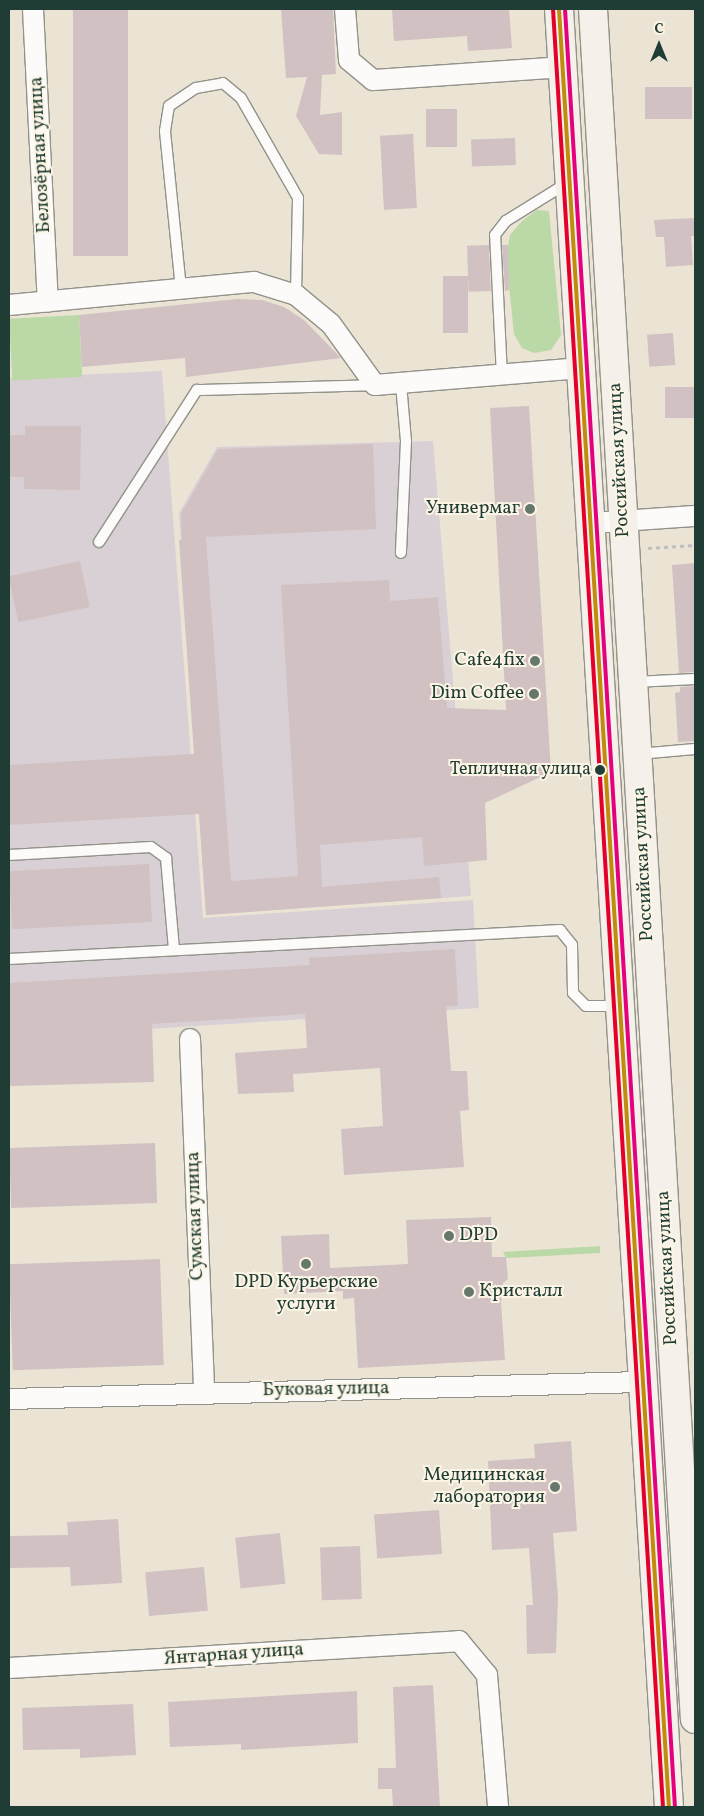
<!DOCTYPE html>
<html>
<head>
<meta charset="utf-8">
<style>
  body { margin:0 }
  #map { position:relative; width:704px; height:1816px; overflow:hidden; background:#ebe4d5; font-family:Vollkorn,serif }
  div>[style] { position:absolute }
  .industrial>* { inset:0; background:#d9d0d5 }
  .green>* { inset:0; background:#bbd8a7; transform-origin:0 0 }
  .building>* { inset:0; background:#d1c1c2; transform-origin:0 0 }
  .path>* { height:3px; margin-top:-1.5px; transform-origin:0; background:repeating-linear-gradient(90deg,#bdbfbc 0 4px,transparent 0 8px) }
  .roads { filter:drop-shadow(1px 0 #919289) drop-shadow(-1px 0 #919289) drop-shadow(0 1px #919289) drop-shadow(0 -1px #919289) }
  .service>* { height:10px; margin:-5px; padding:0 5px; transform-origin:5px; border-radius:5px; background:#fcfbf9 }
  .minor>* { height:20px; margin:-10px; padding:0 10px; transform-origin:10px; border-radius:10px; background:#fcfbf9 }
  .secondary>* { height:28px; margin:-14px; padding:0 14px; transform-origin:14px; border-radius:14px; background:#f5f1ea }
  .bus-1>* { height:4px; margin:-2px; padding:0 2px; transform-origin:2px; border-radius:2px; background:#c18c0d }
  .bus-2>* { height:4px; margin:-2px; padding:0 2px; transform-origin:2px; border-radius:2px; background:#e4002b }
  .bus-3>* { height:4px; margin:-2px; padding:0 2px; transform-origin:2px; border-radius:2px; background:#e5007d }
  .dots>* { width:14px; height:14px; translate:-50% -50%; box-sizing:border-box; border:2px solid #fcf5e5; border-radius:50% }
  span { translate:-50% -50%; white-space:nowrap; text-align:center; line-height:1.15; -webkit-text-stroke:4px #fcf5e5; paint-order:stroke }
  .bus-label { font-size:18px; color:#1f3d34 }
  .right { translate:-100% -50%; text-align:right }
  .street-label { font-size:19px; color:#1f3d34 }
  .poi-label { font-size:19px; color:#1f3d34 }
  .left { translate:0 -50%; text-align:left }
  .frame { position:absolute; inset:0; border:10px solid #1f3d34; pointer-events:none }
  .north { position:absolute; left:634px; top:20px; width:50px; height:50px; -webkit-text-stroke:4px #fcf5e5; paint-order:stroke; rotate:0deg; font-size:14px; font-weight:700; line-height:20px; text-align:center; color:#1f3d34 }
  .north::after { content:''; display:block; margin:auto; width:18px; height:22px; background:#1f3d34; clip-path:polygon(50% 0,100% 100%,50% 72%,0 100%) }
</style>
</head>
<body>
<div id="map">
  <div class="industrial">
    <i style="clip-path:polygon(162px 371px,203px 918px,473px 900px,479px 1008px,9px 1038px,9px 378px)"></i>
    <i style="clip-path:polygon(433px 441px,471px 896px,206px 915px,179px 513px,217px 447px)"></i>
  </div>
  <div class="green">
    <i style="clip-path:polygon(537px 210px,549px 211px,561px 335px,551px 350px,534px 353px,522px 348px,514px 334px,506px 256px,510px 235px,522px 221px)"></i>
    <i style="left:79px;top:315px;width:62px;height:70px;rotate:87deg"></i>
    <i style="clip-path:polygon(600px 1246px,600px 1253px,506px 1258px,503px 1252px)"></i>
  </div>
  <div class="building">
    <i style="left:73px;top:9px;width:55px;height:247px"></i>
    <i style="clip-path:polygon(281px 9px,333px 9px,336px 74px,322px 75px,320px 115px,342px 112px,342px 155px,319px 154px,296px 116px,307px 77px,286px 78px)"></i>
    <i style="clip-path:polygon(392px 9px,509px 9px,512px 48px,468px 51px,467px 36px,394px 41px)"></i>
    <i style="left:645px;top:87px;width:47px;height:32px"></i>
    <i style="left:426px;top:109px;width:31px;height:38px"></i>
    <i style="left:413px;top:134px;width:74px;height:33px;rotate:87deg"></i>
    <i style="left:515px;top:138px;width:27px;height:44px;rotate:88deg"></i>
    <i style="clip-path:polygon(695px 218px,695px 236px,691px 236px,693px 265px,666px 267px,664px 237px,656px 237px,654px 220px)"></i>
    <i style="left:489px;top:245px;width:46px;height:22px;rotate:88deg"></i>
    <i style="clip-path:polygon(502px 245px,508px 245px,509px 290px,505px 291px)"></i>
    <i style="left:443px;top:276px;width:25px;height:57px"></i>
    <i style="clip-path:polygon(237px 299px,262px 300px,284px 307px,304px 320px,341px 358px,186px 377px,185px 358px,82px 367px,79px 315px)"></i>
    <i style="left:673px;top:333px;width:32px;height:26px;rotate:86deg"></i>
    <i style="left:695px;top:387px;width:31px;height:30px;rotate:90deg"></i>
    <i style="clip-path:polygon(529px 406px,551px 772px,485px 803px,487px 860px,424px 866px,422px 837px,320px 845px,322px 887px,439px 877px,441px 898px,206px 915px,199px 814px,9px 825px,9px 765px,194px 754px,179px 540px,182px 540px,181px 514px,218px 449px,373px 444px,376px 529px,206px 537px,231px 881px,298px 876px,281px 585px,389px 580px,390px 601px,438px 597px,447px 708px,506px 710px,490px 408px)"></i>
    <i style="clip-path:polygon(25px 426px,81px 426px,80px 490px,24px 489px,24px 477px,9px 477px,9px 435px,25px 435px)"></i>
    <i style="left:80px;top:561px;width:47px;height:73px;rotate:78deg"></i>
    <i style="clip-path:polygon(695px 563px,695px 672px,679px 673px,672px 565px)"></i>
    <i style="clip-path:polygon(695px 686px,695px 741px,678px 742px,675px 693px,680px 692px,680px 687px)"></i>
    <i style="left:149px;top:864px;width:58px;height:140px;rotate:87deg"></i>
    <i style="clip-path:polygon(455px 949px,458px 1006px,446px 1006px,451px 1071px,467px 1071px,469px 1110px,460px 1111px,464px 1167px,344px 1175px,341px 1129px,383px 1126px,380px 1068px,293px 1074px,294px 1092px,238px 1094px,235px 1053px,307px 1048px,305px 1014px,152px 1024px,154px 1082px,9px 1086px,9px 983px,310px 965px,309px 958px)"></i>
    <i style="left:155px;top:1143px;width:60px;height:146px;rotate:88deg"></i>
    <i style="clip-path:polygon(491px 1217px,492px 1257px,506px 1257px,508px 1279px,503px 1283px,501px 1303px,505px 1360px,358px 1368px,354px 1298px,343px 1299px,343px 1291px,284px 1294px,281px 1236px,329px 1234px,330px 1268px,408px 1264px,406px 1220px)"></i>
    <i style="left:160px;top:1259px;width:106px;height:151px;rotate:88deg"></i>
    <i style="clip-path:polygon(571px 1441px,577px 1531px,553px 1533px,558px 1598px,556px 1653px,527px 1654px,526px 1605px,533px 1605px,529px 1548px,492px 1550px,488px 1461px,535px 1458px,534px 1444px)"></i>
    <i style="left:439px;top:1510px;width:44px;height:65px;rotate:86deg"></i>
    <i style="clip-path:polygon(118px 1519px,122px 1583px,71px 1586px,70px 1567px,9px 1568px,9px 1536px,68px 1535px,67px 1522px)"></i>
    <i style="left:280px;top:1533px;width:51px;height:45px;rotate:84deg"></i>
    <i style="left:360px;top:1546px;width:53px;height:40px;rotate:88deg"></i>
    <i style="left:204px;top:1567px;width:44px;height:59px;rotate:85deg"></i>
    <i style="clip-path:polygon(433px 1685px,440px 1807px,393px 1807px,392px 1789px,378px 1789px,378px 1768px,396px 1768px,393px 1687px)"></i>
    <i style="clip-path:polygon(357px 1691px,358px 1743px,241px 1750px,241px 1744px,170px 1747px,168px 1702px)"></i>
    <i style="clip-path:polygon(133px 1704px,136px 1755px,80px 1758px,80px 1749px,23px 1750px,22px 1708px)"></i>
  </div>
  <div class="path">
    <i style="left:648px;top:548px;width:47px;rotate:-3.7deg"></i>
  </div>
  <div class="roads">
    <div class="service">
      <i style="left:181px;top:289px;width:159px;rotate:-95.8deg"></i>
      <i style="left:165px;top:131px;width:25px;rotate:-81deg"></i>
      <i style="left:169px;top:106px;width:32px;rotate:-34deg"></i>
      <i style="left:196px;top:88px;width:27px;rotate:-10deg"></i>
      <i style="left:223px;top:83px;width:23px;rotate:40deg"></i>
      <i style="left:241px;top:98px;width:115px;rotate:60.3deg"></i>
      <i style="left:298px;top:198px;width:97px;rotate:91.2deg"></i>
      <i style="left:502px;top:376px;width:141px;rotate:-92.8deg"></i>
      <i style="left:495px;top:235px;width:18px;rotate:-52deg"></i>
      <i style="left:506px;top:221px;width:72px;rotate:-31.9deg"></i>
      <i style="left:401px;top:384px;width:57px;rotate:85deg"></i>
      <i style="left:406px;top:441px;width:112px;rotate:92.6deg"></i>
      <i style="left:99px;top:542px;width:181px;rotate:-57.2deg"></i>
      <i style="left:197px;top:390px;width:178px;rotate:-1.6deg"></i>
      <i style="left:634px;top:682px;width:61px;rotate:-2.8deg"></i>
      <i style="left:638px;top:754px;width:57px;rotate:-5deg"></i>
      <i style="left:9px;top:855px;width:142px;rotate:-3.2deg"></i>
      <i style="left:151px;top:847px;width:19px;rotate:36deg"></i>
      <i style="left:166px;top:858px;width:91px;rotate:85deg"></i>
      <i style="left:9px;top:959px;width:552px;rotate:-3.01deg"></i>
      <i style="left:560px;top:930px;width:19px;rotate:51deg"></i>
      <i style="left:572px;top:945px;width:48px;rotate:88.8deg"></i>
      <i style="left:573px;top:993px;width:18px;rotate:45deg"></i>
      <i style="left:586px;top:1006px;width:33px"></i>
    </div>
    <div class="minor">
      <i style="left:33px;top:9px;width:293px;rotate:87.1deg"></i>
      <i style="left:345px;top:9px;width:51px;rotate:85.5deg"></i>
      <i style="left:349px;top:60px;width:31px;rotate:40deg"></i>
      <i style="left:373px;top:80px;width:189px;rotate:-3.9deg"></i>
      <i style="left:9px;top:305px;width:246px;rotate:-5.4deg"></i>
      <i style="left:254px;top:282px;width:44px;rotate:17.2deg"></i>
      <i style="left:296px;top:295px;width:45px;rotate:39.6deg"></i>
      <i style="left:331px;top:324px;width:75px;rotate:54.2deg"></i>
      <i style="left:375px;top:385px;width:207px;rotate:-4.7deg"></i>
      <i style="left:591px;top:523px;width:104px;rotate:-3.9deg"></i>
      <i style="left:190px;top:1039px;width:354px;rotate:87.7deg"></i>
      <i style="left:9px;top:1399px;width:633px;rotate:-1.54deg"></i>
      <i style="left:9px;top:1668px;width:451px;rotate:-3.4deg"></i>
      <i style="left:459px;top:1641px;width:44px;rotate:50.5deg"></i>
      <i style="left:487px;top:1675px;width:132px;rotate:85.2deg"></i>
    </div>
    <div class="secondary">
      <i style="left:559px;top:9px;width:1801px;rotate:86.5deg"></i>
      <i style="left:593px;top:9px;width:1713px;rotate:86.59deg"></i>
    </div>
  </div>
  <div class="bus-1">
    <i style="left:559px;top:9px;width:1801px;rotate:86.5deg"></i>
  </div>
  <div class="bus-2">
    <i style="left:553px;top:9px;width:1801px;rotate:86.5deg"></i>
  </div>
  <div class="bus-3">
    <i style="left:565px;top:9px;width:1801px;rotate:86.5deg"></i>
  </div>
  <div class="dots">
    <i style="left:530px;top:509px;background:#66776c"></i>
    <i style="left:535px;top:661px;background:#66776c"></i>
    <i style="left:534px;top:694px;background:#66776c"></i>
    <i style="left:600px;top:770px;background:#1f3d34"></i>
    <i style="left:449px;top:1236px;background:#66776c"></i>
    <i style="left:306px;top:1264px;background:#66776c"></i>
    <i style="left:469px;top:1292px;background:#66776c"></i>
    <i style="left:555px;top:1487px;background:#66776c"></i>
  </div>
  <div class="bus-label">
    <span class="right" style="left:591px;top:770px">Тепличная улица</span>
  </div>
  <div class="street-label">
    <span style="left:41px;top:155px;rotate:-93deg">Белозёрная улица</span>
    <span style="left:620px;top:460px;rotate:-93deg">Российская улица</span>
    <span style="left:644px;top:864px;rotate:-93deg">Российская улица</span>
    <span style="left:196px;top:1216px;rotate:-92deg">Сумская улица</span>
    <span style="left:668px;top:1268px;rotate:-93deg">Российская улица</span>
    <span style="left:326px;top:1390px;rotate:-1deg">Буковая улица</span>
    <span style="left:234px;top:1655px;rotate:-4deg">Янтарная улица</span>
  </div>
  <div class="poi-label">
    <span class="right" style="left:520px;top:509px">Универмаг</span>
    <span class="right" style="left:525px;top:661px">Cafe4fix</span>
    <span class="right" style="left:524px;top:694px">Dim Coffee</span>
    <span class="left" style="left:459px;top:1236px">DPD</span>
    <span style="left:306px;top:1294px">DPD Курьерские<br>услуги</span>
    <span class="left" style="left:479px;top:1292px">Кристалл</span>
    <span class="right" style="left:545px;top:1487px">Медицинская<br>лаборатория</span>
  </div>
  <div class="frame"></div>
  <div class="north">С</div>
</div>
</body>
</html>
